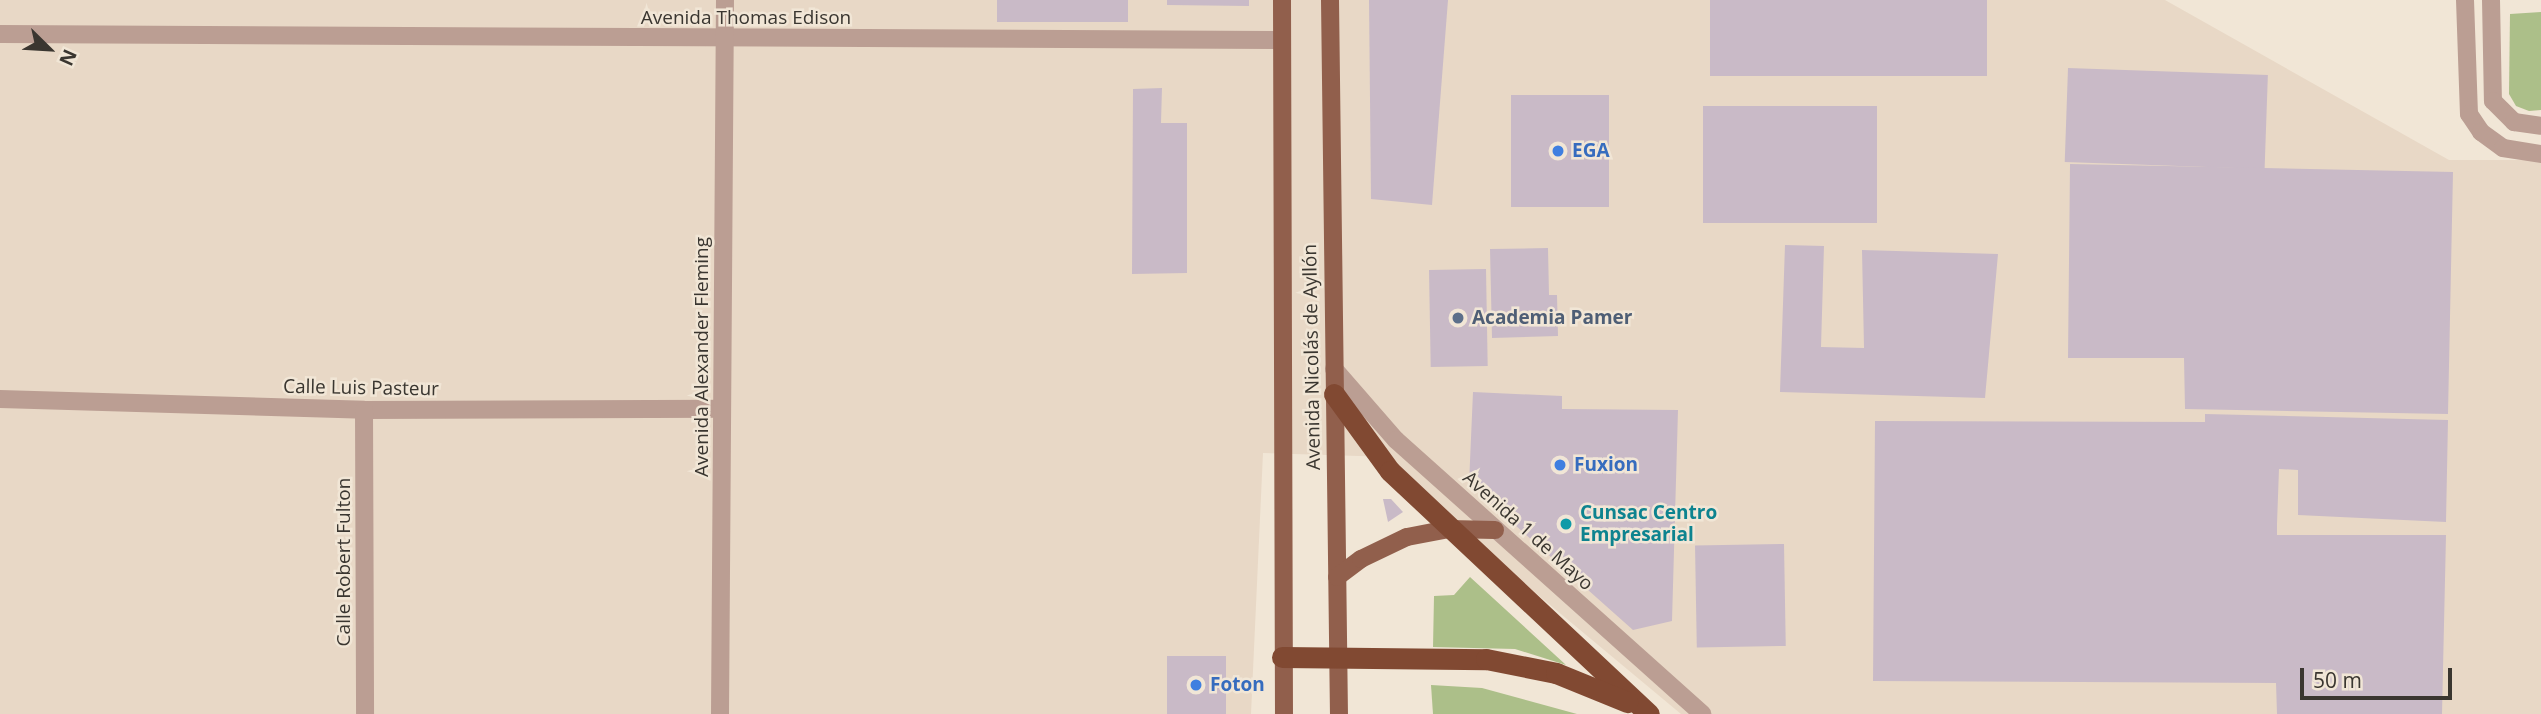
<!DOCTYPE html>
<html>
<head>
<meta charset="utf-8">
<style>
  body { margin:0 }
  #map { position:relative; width:2541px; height:714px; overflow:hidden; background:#f1e6d6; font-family:"Open Sans",sans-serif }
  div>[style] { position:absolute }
  .industrial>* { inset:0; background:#e8d8c6 }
  .green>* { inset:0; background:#acbf89 }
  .building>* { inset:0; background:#c9bac7; transform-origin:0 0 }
  .minor>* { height:18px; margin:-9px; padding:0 9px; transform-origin:9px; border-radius:9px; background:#bb9e93 }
  .major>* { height:18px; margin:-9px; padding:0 9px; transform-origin:9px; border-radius:9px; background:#915f4c }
  .highway>* { height:21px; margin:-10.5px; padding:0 10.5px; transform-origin:10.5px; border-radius:10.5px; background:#814932 }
  .dots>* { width:19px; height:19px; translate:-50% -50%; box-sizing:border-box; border:4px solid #f1e6d6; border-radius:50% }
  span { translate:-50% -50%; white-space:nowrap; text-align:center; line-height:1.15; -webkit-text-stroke:5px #f1e6d6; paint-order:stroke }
  .street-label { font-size:19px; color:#3a3630 }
  .shop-label { font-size:19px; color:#366cbe; font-weight:700 }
  .left { translate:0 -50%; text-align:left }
  .service-label { font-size:19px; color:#4e5e75; font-weight:700 }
  .culture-label { font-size:19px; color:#0d838f; font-weight:700 }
  .north { position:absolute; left:14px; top:14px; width:70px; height:70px; -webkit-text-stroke:5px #f1e6d6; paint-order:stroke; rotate:114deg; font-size:19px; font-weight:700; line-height:28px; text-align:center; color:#3a3630 }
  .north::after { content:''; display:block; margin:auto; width:24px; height:32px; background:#3a3630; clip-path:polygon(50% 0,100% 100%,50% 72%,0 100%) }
  .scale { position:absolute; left:2300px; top:668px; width:152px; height:32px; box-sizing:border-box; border:4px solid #3a3630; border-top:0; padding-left:9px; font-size:21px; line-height:24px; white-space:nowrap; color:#3a3630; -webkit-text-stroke:5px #f1e6d6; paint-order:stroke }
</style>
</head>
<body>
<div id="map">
  <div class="industrial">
    <i style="clip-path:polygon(0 0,2165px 0,2449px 160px,2541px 160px,2541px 714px,1681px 714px,1495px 559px,1391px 457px,1263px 453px,1251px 714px,0 714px)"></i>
  </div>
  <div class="green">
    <i style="clip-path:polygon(2541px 12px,2541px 110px,2529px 111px,2516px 106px,2509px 94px,2510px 14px)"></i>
    <i style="clip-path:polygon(1470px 577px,1566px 665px,1515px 649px,1433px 647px,1434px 596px,1454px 595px)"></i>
    <i style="clip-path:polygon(1431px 685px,1482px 688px,1577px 714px,1433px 714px)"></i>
  </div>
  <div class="building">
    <i style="left:997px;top:0;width:131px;height:22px"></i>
    <i style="clip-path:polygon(1167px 0,1249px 0,1249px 6px,1167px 5px)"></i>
    <i style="clip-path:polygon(1369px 0,1448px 0,1432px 205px,1371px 199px)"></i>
    <i style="left:1710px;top:0;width:277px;height:76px"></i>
    <i style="left:2068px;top:68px;width:200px;height:94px;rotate:2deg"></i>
    <i style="clip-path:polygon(1162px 88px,1161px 123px,1187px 123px,1187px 273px,1132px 274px,1133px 89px)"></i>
    <i style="left:1511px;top:95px;width:98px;height:112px"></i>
    <i style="left:1877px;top:106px;width:117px;height:174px;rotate:90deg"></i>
    <i style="clip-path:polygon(2070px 164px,2453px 172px,2448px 414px,2185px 409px,2184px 358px,2068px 358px)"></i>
    <i style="clip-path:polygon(1785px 245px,1824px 246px,1821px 347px,1864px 348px,1862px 250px,1998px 254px,1985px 398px,1780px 392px)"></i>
    <i style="clip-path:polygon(1548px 248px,1549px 295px,1557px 295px,1558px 336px,1492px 338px,1490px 249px)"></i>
    <i style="left:1486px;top:269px;width:97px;height:57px;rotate:89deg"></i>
    <i style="clip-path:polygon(1473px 392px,1562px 396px,1562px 409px,1678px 410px,1672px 621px,1633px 630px,1469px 484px)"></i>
    <i style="clip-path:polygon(2205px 414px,2448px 420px,2446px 522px,2298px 515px,2298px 470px,2279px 469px,2277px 524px,2277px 535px,2446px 535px,2442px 714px,2277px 714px,2276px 683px,1873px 681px,1875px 421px,2205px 422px)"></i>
    <i style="clip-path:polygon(1383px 499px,1391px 499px,1403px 512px,1388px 522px)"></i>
    <i style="left:1784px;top:544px;width:102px;height:89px;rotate:89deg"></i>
    <i style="left:1167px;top:656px;width:59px;height:58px"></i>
  </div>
  <div class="minor">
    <i style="left:2465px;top:0;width:114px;rotate:88deg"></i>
    <i style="left:2469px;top:114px;width:22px;rotate:56deg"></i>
    <i style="left:2481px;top:132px;width:27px;rotate:36deg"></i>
    <i style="left:2503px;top:148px;width:38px;rotate:9deg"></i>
    <i style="left:2491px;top:0;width:101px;rotate:88.9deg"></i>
    <i style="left:2493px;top:101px;width:30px;rotate:45deg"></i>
    <i style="left:2514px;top:122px;width:27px;rotate:8deg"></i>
    <i style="left:0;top:34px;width:1282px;rotate:0.27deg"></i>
    <i style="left:1334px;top:369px;width:94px;rotate:48.9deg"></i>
    <i style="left:1396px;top:440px;width:411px;rotate:41.8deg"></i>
    <i style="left:0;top:399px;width:364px;rotate:1.7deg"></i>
    <i style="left:364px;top:410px;width:358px;rotate:-0.2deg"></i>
    <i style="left:364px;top:410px;width:304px;rotate:89.8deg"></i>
    <i style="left:720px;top:714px;width:714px;rotate:-89.6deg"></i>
  </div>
  <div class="major">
    <i style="left:1282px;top:0;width:714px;rotate:89.84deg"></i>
    <i style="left:1330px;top:0;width:714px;rotate:89.28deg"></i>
    <i style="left:1337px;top:577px;width:30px;rotate:-37deg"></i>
    <i style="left:1361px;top:559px;width:51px;rotate:-25.6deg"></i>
    <i style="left:1407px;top:537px;width:43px;rotate:-10.8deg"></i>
    <i style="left:1449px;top:529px;width:46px;rotate:1.2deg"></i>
  </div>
  <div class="highway">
    <i style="left:1334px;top:394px;width:95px;rotate:54deg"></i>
    <i style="left:1390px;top:471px;width:355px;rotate:43.2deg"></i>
    <i style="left:1282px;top:657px;width:204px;rotate:0.6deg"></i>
    <i style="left:1486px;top:659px;width:71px;rotate:11.3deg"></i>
    <i style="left:1556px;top:673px;width:77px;rotate:22.2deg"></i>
  </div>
  <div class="dots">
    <i style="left:1558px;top:151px;background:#3f7fe0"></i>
    <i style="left:1458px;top:318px;background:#5c6f8a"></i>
    <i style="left:1560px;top:465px;background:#3f7fe0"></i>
    <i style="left:1566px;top:524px;background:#0f9aa8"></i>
    <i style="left:1196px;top:685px;background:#3f7fe0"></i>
  </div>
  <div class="street-label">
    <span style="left:746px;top:18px">Avenida Thomas Edison</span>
    <span style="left:702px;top:357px;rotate:-90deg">Avenida Alexander Fleming</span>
    <span style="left:1312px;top:357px;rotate:-91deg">Avenida Nicolás de Ayllón</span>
    <span style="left:361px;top:388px;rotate:1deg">Calle Luis Pasteur</span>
    <span style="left:1528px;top:531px;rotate:42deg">Avenida 1 de Mayo</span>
    <span style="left:344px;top:562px;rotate:-90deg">Calle Robert Fulton</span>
  </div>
  <div class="shop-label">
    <span class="left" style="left:1572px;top:151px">EGA</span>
    <span class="left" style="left:1574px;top:465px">Fuxion</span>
    <span class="left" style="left:1210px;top:685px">Foton</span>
  </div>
  <div class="service-label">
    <span class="left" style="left:1472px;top:318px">Academia Pamer</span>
  </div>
  <div class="culture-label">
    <span class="left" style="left:1580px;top:524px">Cunsac Centro<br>Empresarial</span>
  </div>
  <div class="north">N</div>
  <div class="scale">50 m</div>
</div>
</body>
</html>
